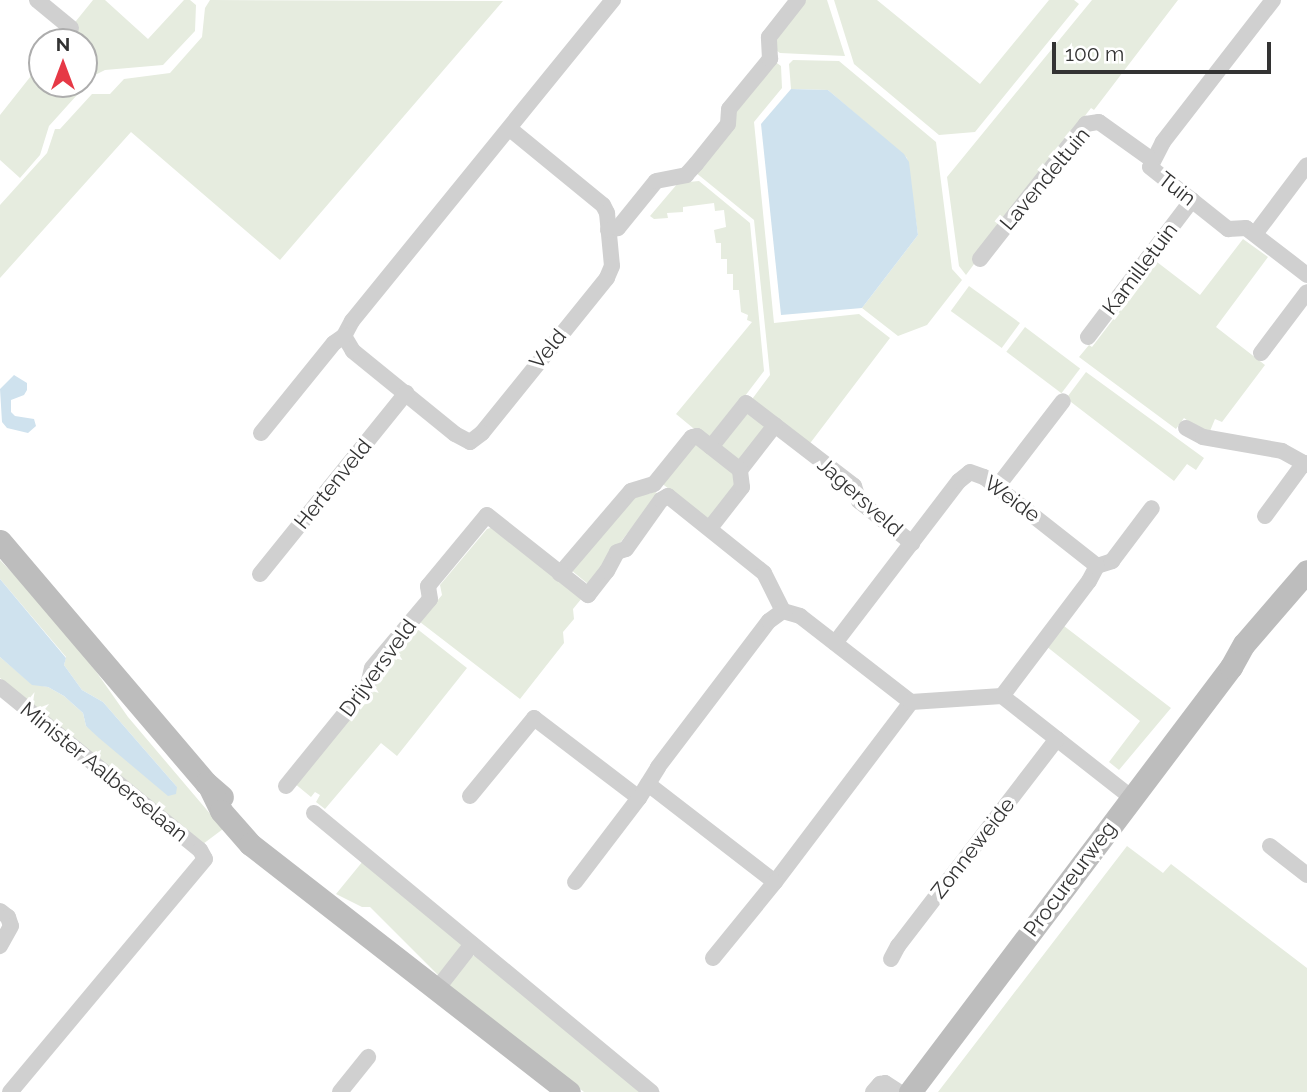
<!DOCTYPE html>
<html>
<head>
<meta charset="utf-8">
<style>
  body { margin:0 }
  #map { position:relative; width:1307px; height:1092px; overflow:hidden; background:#fff; font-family:Raleway,sans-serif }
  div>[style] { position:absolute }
  .green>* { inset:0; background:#e6ecdf; transform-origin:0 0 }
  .water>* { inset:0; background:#cfe2ee }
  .street>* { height:16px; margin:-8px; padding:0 8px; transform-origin:8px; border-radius:8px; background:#d0d0d0 }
  .secondary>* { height:23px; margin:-11.5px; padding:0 11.5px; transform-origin:11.5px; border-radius:11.5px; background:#bdbdbd }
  span { translate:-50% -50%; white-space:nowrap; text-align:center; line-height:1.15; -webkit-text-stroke:7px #fff; paint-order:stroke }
  .street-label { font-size:21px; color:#333 }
  .north { position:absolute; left:28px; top:28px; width:70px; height:70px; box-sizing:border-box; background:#fff; border:2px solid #adadad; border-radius:50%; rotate:0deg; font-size:19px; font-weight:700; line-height:28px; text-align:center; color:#333 }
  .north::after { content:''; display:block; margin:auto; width:24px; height:32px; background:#e63946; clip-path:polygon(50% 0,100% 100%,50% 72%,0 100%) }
  .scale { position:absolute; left:1052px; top:42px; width:219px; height:32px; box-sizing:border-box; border:4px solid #333; border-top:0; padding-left:9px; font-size:21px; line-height:24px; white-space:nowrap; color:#333; -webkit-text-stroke:5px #fff; paint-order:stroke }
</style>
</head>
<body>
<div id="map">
  <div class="green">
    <i style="clip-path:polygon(93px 0,105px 0,148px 39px,184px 0,190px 0,196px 5px,195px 31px,163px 65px,105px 70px,95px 75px,49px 126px,40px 155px,20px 178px,0 160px,0 115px,42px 62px,42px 84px,84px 84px,84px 42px,59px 42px)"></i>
    <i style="clip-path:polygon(210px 0,503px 1px,280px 260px,131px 132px,0 278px,0 205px,47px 153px,55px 129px,60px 129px,92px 94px,110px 94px,124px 79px,170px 73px,202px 37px,205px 8px)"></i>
    <i style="clip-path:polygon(804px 0,827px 0,845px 56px,780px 53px,773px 48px,772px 39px)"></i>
    <i style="clip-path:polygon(834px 0,877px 0,980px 84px,1049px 0,1074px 0,1079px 4px,975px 132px,939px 135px,854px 64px)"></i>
    <i style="clip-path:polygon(1092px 0,1178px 0,1094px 110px,1091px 108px,974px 258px,977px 260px,966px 275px,959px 266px,947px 177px)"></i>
    <i style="clip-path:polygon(793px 60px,839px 61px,936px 142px,952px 269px,962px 280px,927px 325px,898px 336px,862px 308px,918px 235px,907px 158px,828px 90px,791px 89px,789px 64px)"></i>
    <i style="clip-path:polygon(774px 61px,781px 66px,782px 88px,754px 122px,774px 323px,859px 314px,890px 338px,808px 446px,750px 402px,770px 375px,754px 220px,695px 172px,733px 111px)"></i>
    <i style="clip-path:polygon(699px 181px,750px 223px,764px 371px,710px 442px,676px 414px,752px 322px,747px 320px,748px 315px,741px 312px,739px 290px,733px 290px,733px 274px,727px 274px,727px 259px,721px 259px,721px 243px,716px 243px,714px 230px,726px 227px,724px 210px,715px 211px,714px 203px,683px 207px,683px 212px,667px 213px,668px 218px,654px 219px,650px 216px,678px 183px)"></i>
    <i style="clip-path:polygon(1243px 239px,1268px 257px,1216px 327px,1265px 365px,1222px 422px,1215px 419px,1210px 431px,1199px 429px,1184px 418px,1176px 429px,1079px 357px,1089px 345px,1092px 347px,1157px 262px,1200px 295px)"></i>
    <i style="left:969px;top:286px;width:63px;height:31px;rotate:36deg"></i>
    <i style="left:1025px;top:327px;width:69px;height:31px;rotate:37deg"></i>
    <i style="clip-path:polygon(1086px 372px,1204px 458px,1196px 470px,1187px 464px,1174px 481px,1071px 402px,1068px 396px)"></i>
    <i style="left:746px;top:407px;width:29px;height:50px;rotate:38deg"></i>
    <i style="clip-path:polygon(695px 439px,735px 471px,737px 485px,710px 521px,660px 482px)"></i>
    <i style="clip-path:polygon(653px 490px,658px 494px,588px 584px,571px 570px,634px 494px,650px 494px)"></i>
    <i style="clip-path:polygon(494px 527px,582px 598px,573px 609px,574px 619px,563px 632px,564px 643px,520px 699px,420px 622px,442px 595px,440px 585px,487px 529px)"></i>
    <i style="clip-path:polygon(0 560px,41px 603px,95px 670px,128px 717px,223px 829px,203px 844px,0 678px,0 657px,32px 684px,48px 687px,64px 696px,83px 713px,86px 726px,177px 787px,103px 702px,82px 690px,64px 665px,66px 657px,0 579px)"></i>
    <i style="clip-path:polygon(1064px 626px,1171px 708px,1119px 770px,1109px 762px,1140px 721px,1046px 646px)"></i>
    <i style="clip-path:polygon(416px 628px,467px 668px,397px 756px,381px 743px,325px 809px,316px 802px,320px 795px,315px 792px,311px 797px,294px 783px)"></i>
    <i style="clip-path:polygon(1127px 846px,1163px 873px,1171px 864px,1307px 968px,1307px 1092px,938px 1092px)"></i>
    <i style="clip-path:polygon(363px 861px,462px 944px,439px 976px,370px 907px,362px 907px,336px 894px)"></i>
    <i style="clip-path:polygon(476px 955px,642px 1092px,584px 1092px,447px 985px,470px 957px)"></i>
  </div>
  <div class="water">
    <i style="clip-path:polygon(791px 89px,828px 90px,904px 154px,909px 162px,918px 235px,862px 308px,781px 315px,761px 124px)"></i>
    <i style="clip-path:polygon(14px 375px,27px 383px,27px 390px,24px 395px,11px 400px,11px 412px,15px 416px,34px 419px,36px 426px,28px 433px,7px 428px,2px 422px,0 389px)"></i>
    <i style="clip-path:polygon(0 579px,66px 658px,64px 665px,82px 690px,103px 702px,177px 787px,176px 794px,168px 796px,99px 738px,86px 726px,83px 713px,64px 696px,48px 687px,32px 685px,0 657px)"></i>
  </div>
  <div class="street">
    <i style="left:37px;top:0;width:44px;rotate:39.5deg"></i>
    <i style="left:1273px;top:0;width:180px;rotate:127.8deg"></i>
    <i style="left:1163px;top:142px;width:28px;rotate:117deg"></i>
    <i style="left:1150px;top:167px;width:100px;rotate:38.5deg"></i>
    <i style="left:1228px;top:229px;width:18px;rotate:-3deg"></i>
    <i style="left:1246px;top:228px;width:77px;rotate:37.6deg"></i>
    <i style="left:510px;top:129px;width:120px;rotate:39.3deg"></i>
    <i style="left:603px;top:205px;width:9px;rotate:63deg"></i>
    <i style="left:607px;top:213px;width:53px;rotate:84.6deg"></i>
    <i style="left:612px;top:266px;width:13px;rotate:113deg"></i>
    <i style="left:607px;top:278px;width:199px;rotate:128.9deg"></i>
    <i style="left:482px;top:433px;width:15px;rotate:143deg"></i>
    <i style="left:470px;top:442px;width:17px;rotate:-152deg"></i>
    <i style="left:455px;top:434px;width:132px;rotate:-140.9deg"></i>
    <i style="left:353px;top:351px;width:17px;rotate:-121deg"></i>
    <i style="left:344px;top:336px;width:17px;rotate:-62deg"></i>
    <i style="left:352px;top:321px;width:414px;rotate:-50.9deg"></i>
    <i style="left:608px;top:230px;width:10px;rotate:-11deg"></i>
    <i style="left:618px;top:228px;width:60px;rotate:-51deg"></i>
    <i style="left:656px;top:181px;width:31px;rotate:-11deg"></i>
    <i style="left:686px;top:175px;width:15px;rotate:-48deg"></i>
    <i style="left:696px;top:164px;width:51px;rotate:-51.3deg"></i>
    <i style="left:728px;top:124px;width:15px;rotate:-86deg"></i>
    <i style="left:729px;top:109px;width:65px;rotate:-50.6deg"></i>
    <i style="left:770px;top:59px;width:22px;rotate:-93deg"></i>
    <i style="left:769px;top:37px;width:47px;rotate:-51.9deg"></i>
    <i style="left:1255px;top:234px;width:86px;rotate:-53deg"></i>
    <i style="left:980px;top:259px;width:172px;rotate:-51.9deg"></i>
    <i style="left:1086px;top:124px;width:13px;rotate:-9deg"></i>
    <i style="left:1099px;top:122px;width:65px;rotate:35.6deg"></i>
    <i style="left:1088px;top:337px;width:172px;rotate:-52.8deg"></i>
    <i style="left:1261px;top:353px;width:76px;rotate:-53deg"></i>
    <i style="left:1186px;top:428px;width:19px;rotate:28deg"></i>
    <i style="left:1203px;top:437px;width:80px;rotate:10deg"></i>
    <i style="left:1282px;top:451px;width:29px;rotate:29deg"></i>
    <i style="left:261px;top:433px;width:116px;rotate:-51deg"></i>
    <i style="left:334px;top:343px;width:12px;rotate:-35deg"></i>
    <i style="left:711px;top:447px;width:56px;rotate:-51.5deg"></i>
    <i style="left:746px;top:403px;width:136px;rotate:37.5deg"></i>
    <i style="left:854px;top:486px;width:16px;rotate:72deg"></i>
    <i style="left:859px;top:501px;width:68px;rotate:38.4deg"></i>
    <i style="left:997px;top:487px;width:108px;rotate:-52.5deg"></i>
    <i style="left:1265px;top:516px;width:66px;rotate:-53.7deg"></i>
    <i style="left:710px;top:528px;width:52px;rotate:-52deg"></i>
    <i style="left:742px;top:487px;width:17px;rotate:-97deg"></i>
    <i style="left:740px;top:470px;width:57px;rotate:-52.1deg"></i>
    <i style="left:1097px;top:566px;width:16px;rotate:-18deg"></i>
    <i style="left:1112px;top:561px;width:66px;rotate:-53deg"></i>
    <i style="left:260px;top:574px;width:233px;rotate:-51.1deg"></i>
    <i style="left:560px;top:574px;width:109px;rotate:-49.5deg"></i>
    <i style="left:631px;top:491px;width:24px;rotate:-17deg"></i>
    <i style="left:654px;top:484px;width:60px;rotate:-51deg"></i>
    <i style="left:692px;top:437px;width:5px;rotate:-11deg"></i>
    <i style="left:697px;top:436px;width:55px;rotate:38.3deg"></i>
    <i style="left:835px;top:643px;width:204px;rotate:-52.6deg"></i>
    <i style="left:959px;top:481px;width:14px;rotate:-39deg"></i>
    <i style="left:970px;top:472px;width:15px;rotate:20deg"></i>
    <i style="left:984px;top:477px;width:144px;rotate:38.2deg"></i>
    <i style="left:1097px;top:566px;width:17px;rotate:118deg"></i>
    <i style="left:1089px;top:581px;width:144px;rotate:127.1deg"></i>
    <i style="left:0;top:687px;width:258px;rotate:39.2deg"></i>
    <i style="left:200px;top:850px;width:10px;rotate:61deg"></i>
    <i style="left:205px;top:859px;width:304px;rotate:129.9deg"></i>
    <i style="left:648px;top:784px;width:160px;rotate:37.7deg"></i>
    <i style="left:775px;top:882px;width:226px;rotate:-52.9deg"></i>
    <i style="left:286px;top:786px;width:130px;rotate:-50.9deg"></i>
    <i style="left:368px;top:685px;width:17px;rotate:-77deg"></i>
    <i style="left:372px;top:668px;width:90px;rotate:-50deg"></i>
    <i style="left:430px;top:599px;width:13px;rotate:-99deg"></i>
    <i style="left:428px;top:586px;width:92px;rotate:-50.3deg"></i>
    <i style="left:487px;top:515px;width:129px;rotate:38.4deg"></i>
    <i style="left:588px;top:595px;width:31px;rotate:-52deg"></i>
    <i style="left:607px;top:571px;width:21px;rotate:-62deg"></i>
    <i style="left:617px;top:552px;width:9px;rotate:-18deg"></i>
    <i style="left:626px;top:549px;width:60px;rotate:-54.5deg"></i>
    <i style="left:661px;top:500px;width:8px;rotate:-30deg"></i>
    <i style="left:668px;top:496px;width:123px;rotate:38.7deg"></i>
    <i style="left:764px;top:573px;width:42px;rotate:63.4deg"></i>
    <i style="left:470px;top:796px;width:101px;rotate:-50.6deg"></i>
    <i style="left:534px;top:718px;width:132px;rotate:37.3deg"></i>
    <i style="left:639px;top:798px;width:36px;rotate:-58deg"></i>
    <i style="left:658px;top:767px;width:183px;rotate:-52.8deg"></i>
    <i style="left:769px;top:621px;width:17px;rotate:-36deg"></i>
    <i style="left:783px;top:611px;width:18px;rotate:16deg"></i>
    <i style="left:800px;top:616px;width:140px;rotate:37.8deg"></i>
    <i style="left:911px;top:702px;width:91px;rotate:-3.8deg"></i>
    <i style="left:1002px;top:696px;width:164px;rotate:38.1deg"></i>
    <i style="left:314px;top:813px;width:438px;rotate:39.6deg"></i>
    <i style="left:1270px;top:846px;width:47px;rotate:38.1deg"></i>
    <i style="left:575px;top:882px;width:106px;rotate:-52.7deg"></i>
    <i style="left:0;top:911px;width:10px;rotate:37deg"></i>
    <i style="left:8px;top:917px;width:9px;rotate:72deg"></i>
    <i style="left:11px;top:926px;width:23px;rotate:119deg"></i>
    <i style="left:713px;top:958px;width:98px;rotate:-50.8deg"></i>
    <i style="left:891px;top:959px;width:15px;rotate:-62deg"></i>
    <i style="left:898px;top:946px;width:261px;rotate:-52.5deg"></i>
    <i style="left:437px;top:989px;width:57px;rotate:-52.1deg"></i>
    <i style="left:340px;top:1092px;width:45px;rotate:-51.3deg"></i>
    <i style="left:873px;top:1092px;width:11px;rotate:-49deg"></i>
    <i style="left:880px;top:1084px;width:5px;rotate:-11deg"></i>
    <i style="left:885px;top:1083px;width:17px;rotate:33deg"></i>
  </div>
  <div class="secondary">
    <i style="left:0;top:541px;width:318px;rotate:49.6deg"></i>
    <i style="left:206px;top:783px;width:21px;rotate:41deg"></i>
    <i style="left:210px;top:788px;width:25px;rotate:64deg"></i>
    <i style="left:221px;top:811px;width:44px;rotate:48.7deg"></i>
    <i style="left:250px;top:844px;width:404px;rotate:37.9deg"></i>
    <i style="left:910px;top:1092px;width:533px;rotate:-52.94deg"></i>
    <i style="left:1231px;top:667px;width:26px;rotate:-61deg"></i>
    <i style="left:1244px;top:644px;width:96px;rotate:-49.2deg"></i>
  </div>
  <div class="street-label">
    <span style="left:1045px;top:179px;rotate:-50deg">Lavendeltuin</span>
    <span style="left:1177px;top:189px;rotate:38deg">Tuin</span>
    <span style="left:1140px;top:269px;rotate:-53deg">Kamilletuin</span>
    <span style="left:548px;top:349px;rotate:-51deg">Veld</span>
    <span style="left:333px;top:484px;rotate:-51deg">Hertenveld</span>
    <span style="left:860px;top:497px;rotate:42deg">Jagersveld</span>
    <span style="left:1012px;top:499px;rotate:36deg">Weide</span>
    <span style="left:378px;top:668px;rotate:-54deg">Drijversveld</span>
    <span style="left:104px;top:772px;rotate:39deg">Minister Aalberselaan</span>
    <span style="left:973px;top:848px;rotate:-52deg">Zonneweide</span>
    <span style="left:1070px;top:879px;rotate:-53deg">Procureurweg</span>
  </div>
  <div class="north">N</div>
  <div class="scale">100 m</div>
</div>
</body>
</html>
